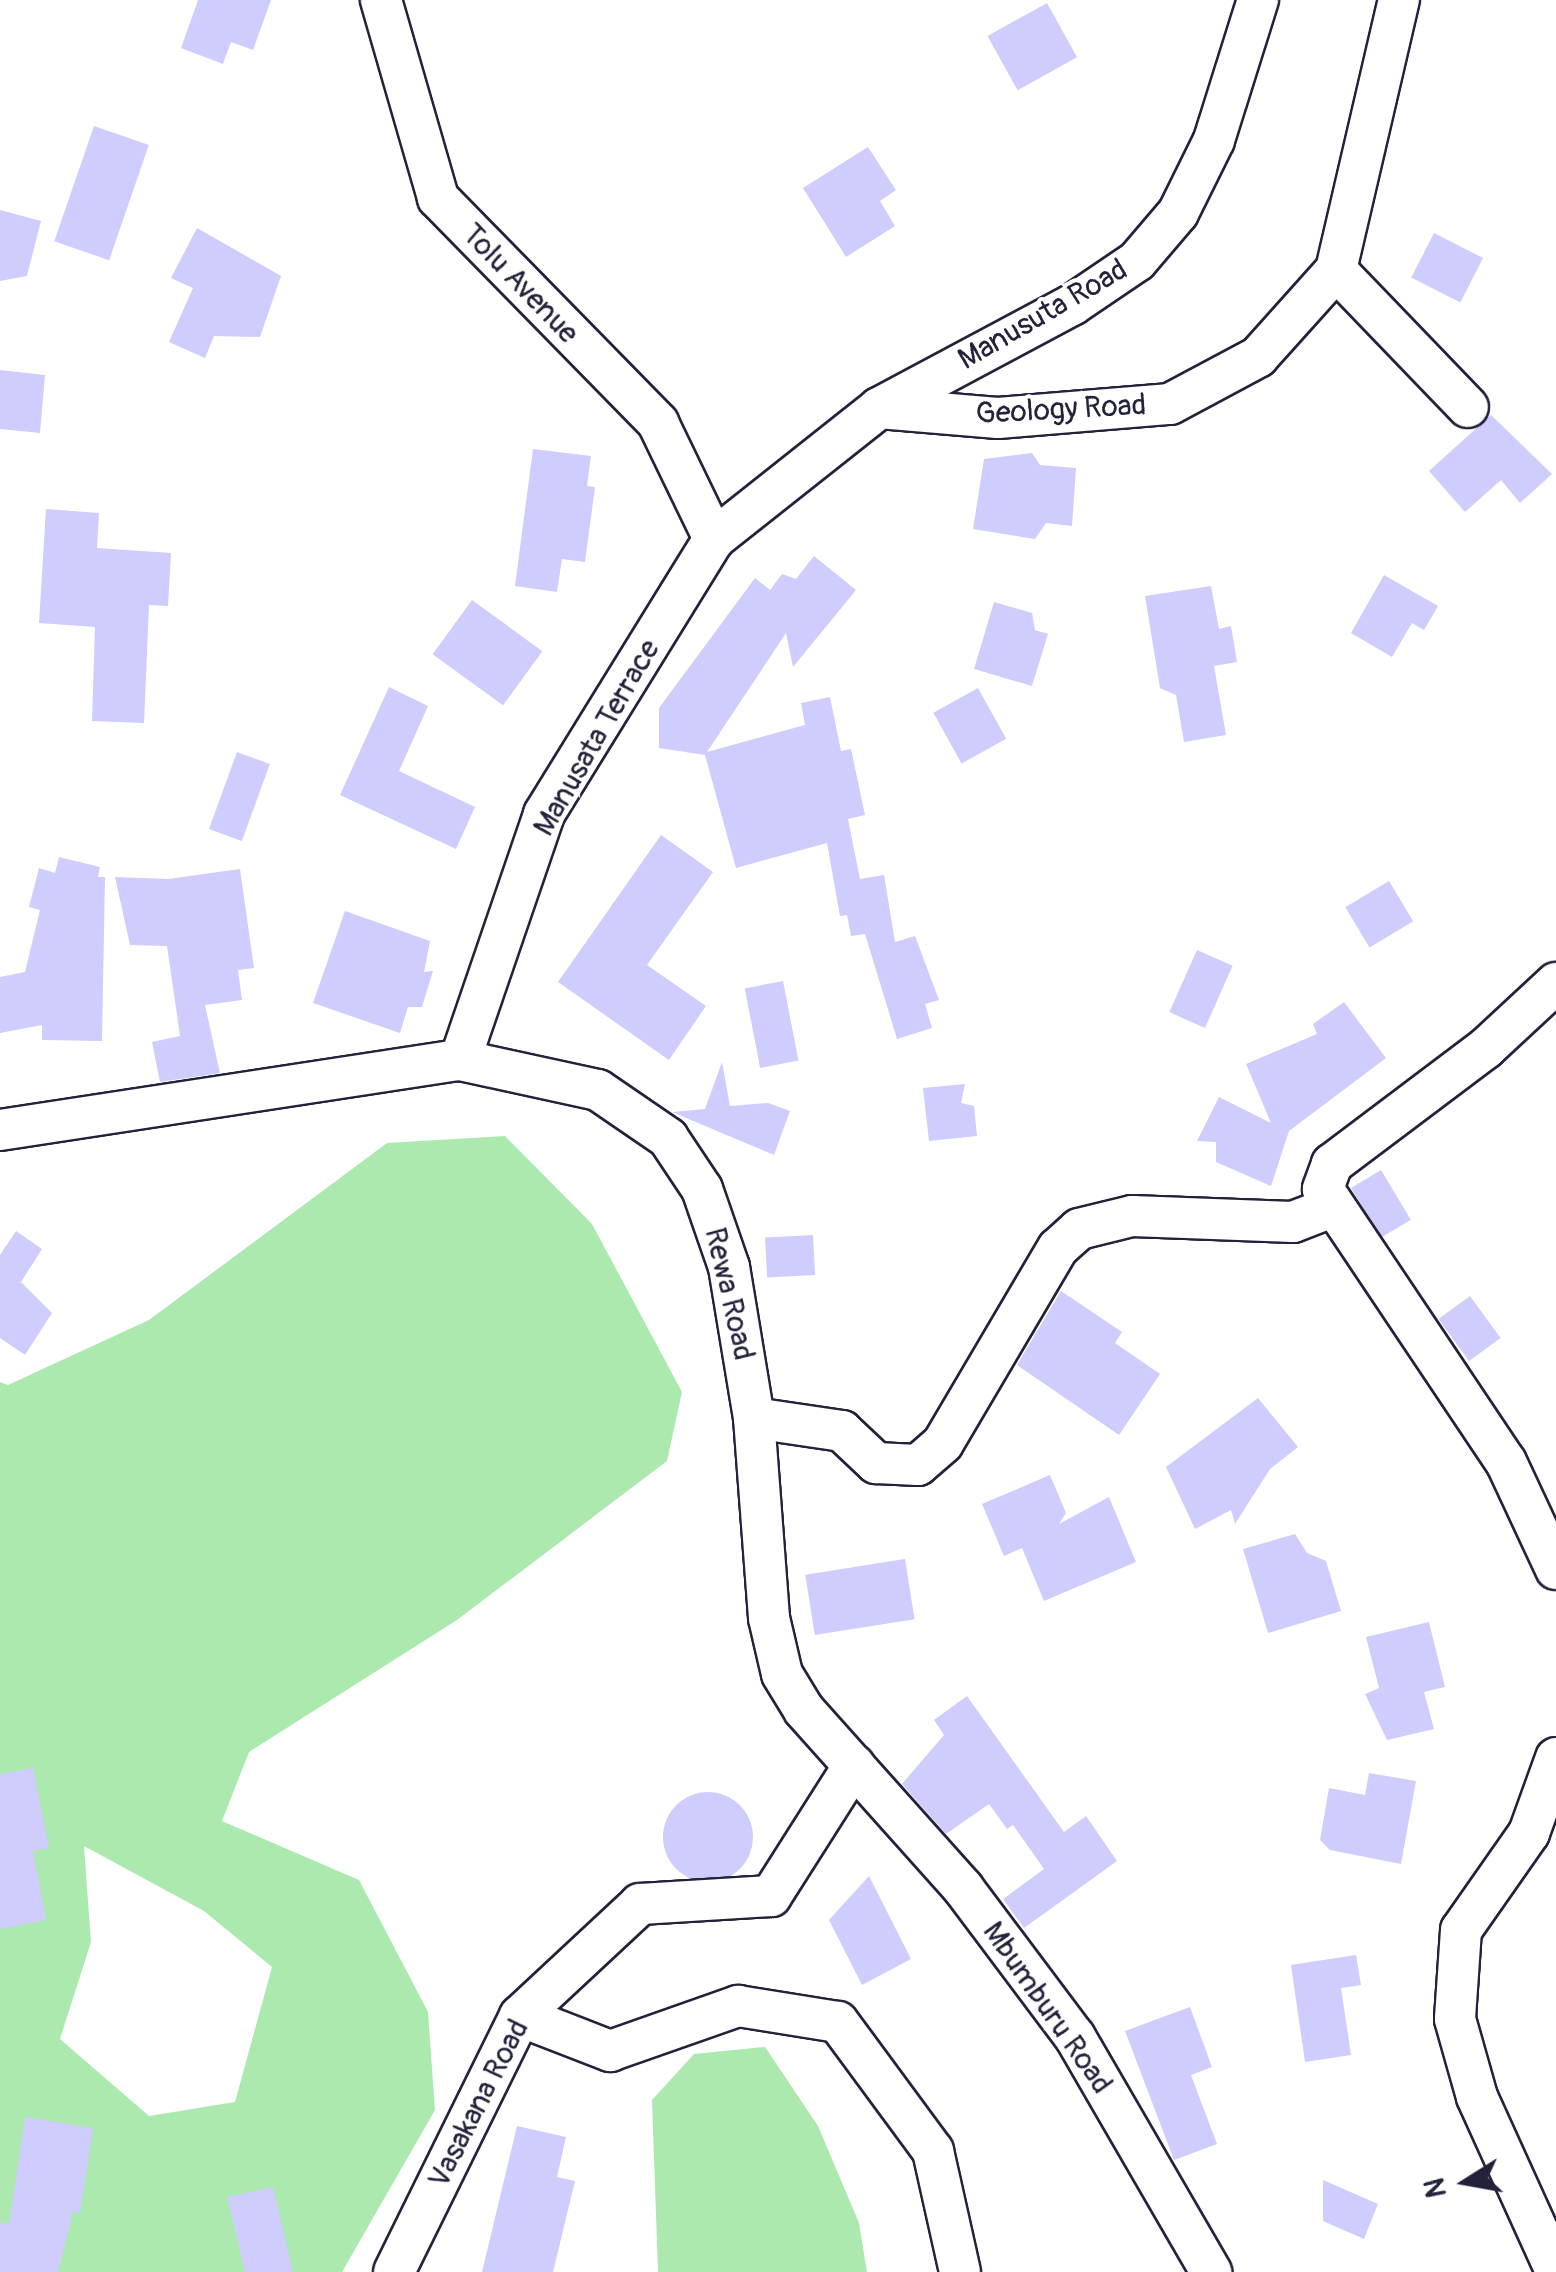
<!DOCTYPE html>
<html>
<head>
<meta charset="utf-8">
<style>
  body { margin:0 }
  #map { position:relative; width:1556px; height:2272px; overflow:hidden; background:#fff; font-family:Pangolin,sans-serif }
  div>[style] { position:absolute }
  .green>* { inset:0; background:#ace9af }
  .building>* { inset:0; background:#cfccfe; transform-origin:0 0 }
  .round { border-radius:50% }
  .roads { filter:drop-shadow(2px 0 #22223b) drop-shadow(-2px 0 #22223b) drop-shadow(0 2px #22223b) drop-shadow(0 -2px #22223b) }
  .street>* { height:40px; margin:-20px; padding:0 20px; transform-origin:20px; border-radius:20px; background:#fff }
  span { translate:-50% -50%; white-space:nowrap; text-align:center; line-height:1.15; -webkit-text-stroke:8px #fff; paint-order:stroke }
  .street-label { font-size:30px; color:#22223b }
  .north { position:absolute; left:1416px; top:2132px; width:100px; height:100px; -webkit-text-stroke:8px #fff; paint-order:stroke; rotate:259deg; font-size:28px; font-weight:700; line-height:40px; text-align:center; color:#22223b }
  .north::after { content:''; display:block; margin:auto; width:35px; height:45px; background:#22223b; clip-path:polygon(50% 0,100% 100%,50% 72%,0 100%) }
</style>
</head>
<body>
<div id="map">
  <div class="green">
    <i style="clip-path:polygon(evenodd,505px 1136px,592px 1224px,682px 1392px,667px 1461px,457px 1620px,249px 1752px,222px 1821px,359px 1880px,428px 2012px,435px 2110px,342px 2272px,0 2272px,0 1382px,8px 1385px,149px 1320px,387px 1143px,505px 1136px,84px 1846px,204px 1911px,272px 1967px,235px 2102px,149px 2116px,60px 2039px,91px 1942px,84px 1846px)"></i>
    <i style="clip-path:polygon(765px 2047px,818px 2126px,859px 2223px,867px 2272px,658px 2272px,652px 2100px,694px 2054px)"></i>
  </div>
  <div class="building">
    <i style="clip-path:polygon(198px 0,271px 0,253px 50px,231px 42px,223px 64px,181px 48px)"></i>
    <i style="left:1047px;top:3px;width:62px;height:68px;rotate:61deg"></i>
    <i style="left:94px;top:126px;width:58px;height:122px;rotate:19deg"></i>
    <i style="clip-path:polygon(868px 147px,896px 190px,880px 201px,895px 226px,846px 257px,803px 188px)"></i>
    <i style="clip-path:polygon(0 210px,41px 221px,27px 276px,0 281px)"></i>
    <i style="clip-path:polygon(197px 228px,281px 276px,260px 337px,214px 336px,205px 358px,169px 342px,193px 288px,171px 278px)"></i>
    <i style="left:1434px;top:233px;width:55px;height:50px;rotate:27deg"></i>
    <i style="clip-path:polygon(0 370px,45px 375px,40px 433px,0 429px)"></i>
    <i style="clip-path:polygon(1491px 415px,1552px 474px,1520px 503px,1501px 480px,1465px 512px,1429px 471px)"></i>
    <i style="clip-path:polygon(533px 449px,591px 456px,587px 486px,595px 487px,585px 562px,562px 559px,557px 592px,515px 586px)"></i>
    <i style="clip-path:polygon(1032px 453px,1040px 465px,1076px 468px,1072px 526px,1046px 523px,1035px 539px,973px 529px,984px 459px)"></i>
    <i style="clip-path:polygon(46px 509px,99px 513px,97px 548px,171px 553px,168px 606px,149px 605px,144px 723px,92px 721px,95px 627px,39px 623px)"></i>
    <i style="clip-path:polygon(814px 556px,856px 590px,793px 667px,786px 633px,707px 752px,805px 725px,801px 703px,830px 697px,841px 751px,851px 749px,865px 815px,848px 819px,860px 879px,884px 875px,895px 942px,915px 936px,939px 1000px,925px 1004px,932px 1028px,897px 1039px,865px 934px,851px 936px,847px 915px,840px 916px,827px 843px,736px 868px,705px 755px,659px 748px,659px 708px,755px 578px,770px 590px,782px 574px,796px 579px)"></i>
    <i style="clip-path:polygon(1384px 575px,1438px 606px,1424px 630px,1412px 623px,1392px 657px,1351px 633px)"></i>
    <i style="clip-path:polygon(1211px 586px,1219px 629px,1231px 626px,1237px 662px,1214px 666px,1226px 735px,1184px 742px,1176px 695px,1160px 688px,1145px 596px)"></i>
    <i style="left:472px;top:600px;width:87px;height:67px;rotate:36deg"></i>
    <i style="clip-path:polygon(994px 602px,1032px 613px,1035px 630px,1048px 634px,1032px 686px,974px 669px)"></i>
    <i style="clip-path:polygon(389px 687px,428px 706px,399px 771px,475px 807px,456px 849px,340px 795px)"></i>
    <i style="left:978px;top:688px;width:58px;height:51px;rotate:61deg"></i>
    <i style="left:237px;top:752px;width:35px;height:82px;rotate:20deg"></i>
    <i style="clip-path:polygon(661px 835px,713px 872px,647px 965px,706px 1006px,669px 1060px,558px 982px)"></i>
    <i style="clip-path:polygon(59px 857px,100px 867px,98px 877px,105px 877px,102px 1041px,42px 1040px,42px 1025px,0 1033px,0 977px,25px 972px,40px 910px,29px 907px,39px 868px,55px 873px)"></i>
    <i style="clip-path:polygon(240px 869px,254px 968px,238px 970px,242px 1000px,205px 1005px,220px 1073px,160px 1082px,152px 1042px,180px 1036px,167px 946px,130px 945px,115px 877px,168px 879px)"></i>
    <i style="left:1389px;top:881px;width:47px;height:51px;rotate:59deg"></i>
    <i style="clip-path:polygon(345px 911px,430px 941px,424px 972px,433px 971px,422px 1007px,408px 1007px,400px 1033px,313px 1003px)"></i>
    <i style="left:1197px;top:950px;width:39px;height:68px;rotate:24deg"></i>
    <i style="left:783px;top:981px;width:81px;height:39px;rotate:79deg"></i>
    <i style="clip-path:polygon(1344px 1002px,1386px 1058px,1289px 1131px,1271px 1186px,1216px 1162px,1216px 1142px,1197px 1141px,1219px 1097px,1271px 1123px,1246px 1064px,1317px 1034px,1313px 1024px)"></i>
    <i style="clip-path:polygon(722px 1062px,730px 1106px,768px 1103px,790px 1111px,774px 1155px,672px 1112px,705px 1109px)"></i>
    <i style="clip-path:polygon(965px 1084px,961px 1103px,974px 1106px,977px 1136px,929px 1141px,923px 1088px)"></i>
    <i style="left:1381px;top:1170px;width:58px;height:35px;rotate:59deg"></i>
    <i style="clip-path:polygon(16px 1231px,42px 1249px,21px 1282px,52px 1313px,25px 1355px,0 1338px,0 1255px)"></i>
    <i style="left:813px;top:1235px;width:40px;height:48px;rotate:87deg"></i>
    <i style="clip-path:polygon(1061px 1291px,1122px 1332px,1115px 1343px,1160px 1374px,1119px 1435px,1017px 1365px)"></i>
    <i style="left:1470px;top:1296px;width:52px;height:39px;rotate:54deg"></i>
    <i style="clip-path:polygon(1258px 1398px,1298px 1447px,1270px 1469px,1235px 1524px,1231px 1510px,1195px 1529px,1166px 1467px)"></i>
    <i style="clip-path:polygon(1050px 1475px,1066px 1513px,1059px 1524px,1109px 1497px,1136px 1562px,1044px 1601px,1022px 1548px,1004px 1556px,982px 1504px)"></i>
    <i style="clip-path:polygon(1295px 1534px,1307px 1553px,1326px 1561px,1341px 1611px,1268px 1633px,1243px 1549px)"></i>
    <i style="left:905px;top:1559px;width:61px;height:101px;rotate:81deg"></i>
    <i style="clip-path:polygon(1429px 1622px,1445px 1687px,1424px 1692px,1434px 1729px,1387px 1740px,1365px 1694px,1379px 1688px,1366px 1637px)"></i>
    <i style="clip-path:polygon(967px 1696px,1064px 1832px,1086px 1816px,1117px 1861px,1024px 1928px,1003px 1899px,1044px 1869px,1013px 1825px,1007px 1829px,989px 1804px,946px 1834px,902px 1784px,944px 1735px,934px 1720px)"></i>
    <i style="clip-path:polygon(33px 1768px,49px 1848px,33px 1851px,46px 1920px,0 1929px,0 1774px)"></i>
    <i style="clip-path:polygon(1369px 1773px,1416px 1781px,1401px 1864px,1330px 1850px,1320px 1840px,1329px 1788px,1365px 1795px)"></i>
    <i class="round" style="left:663px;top:1792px;width:90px;height:90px"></i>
    <i style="clip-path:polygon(869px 1876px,911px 1959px,862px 1985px,829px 1920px)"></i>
    <i style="clip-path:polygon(1356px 1955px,1361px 1985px,1341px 1988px,1351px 2055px,1305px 2062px,1291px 1965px)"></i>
    <i style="clip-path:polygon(1190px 2007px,1212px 2067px,1191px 2075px,1217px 2144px,1174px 2160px,1125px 2031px)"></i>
    <i style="clip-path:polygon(25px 2117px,93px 2128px,80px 2213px,73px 2212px,58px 2272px,0 2272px,0 2222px,9px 2224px)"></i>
    <i style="clip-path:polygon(517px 2126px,566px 2137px,557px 2177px,575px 2181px,553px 2272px,482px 2272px)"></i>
    <i style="clip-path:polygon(1323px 2180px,1378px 2204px,1364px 2239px,1323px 2221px)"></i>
    <i style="clip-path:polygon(273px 2187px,293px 2272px,245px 2272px,227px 2197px)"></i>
  </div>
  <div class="roads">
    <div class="street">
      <i style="left:381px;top:0;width:206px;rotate:73.9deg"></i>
      <i style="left:438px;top:198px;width:315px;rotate:45.6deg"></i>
      <i style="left:658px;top:423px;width:129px;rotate:64.2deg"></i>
      <i style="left:1336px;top:270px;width:190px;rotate:46.1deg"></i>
      <i style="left:879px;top:408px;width:119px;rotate:4.8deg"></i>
      <i style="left:998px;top:418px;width:173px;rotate:-4.7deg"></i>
      <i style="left:1170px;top:404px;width:100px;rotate:-28.1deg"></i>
      <i style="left:1258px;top:357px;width:117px;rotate:-48.1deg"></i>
      <i style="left:1336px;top:270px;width:277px;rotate:-76.9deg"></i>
      <i style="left:1556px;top:983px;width:96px;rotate:137.1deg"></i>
      <i style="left:1486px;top:1048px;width:193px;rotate:143deg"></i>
      <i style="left:1332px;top:1164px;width:27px;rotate:110deg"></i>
      <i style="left:1323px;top:1189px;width:329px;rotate:56.2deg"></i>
      <i style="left:1506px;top:1462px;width:118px;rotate:65deg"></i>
      <i style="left:460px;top:1060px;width:260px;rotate:-71.1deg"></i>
      <i style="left:544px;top:814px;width:323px;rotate:-58.3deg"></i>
      <i style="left:714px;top:539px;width:211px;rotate:-38.4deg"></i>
      <i style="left:879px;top:408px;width:219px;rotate:-28.1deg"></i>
      <i style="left:1072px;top:305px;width:78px;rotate:-34.1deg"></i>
      <i style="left:1137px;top:261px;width:63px;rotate:-49.5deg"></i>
      <i style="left:1178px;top:213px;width:81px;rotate:-63.7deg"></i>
      <i style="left:1214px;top:140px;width:147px;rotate:-72.6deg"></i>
      <i style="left:0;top:1130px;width:465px;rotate:-8.7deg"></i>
      <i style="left:460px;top:1060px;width:141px;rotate:12.3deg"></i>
      <i style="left:598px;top:1090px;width:85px;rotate:34.4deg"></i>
      <i style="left:668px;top:1138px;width:61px;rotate:56.3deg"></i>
      <i style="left:702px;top:1189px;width:83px;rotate:70.9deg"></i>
      <i style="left:729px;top:1267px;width:153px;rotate:80.6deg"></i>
      <i style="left:754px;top:1418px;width:201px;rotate:85.7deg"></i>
      <i style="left:769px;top:1618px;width:57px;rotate:76.9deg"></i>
      <i style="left:782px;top:1674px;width:42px;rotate:58.6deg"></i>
      <i style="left:804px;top:1710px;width:239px;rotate:48.2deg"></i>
      <i style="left:963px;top:1888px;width:186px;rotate:53.1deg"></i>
      <i style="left:1075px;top:2037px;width:272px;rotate:59.9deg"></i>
      <i style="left:754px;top:1418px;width:89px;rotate:8.4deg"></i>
      <i style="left:842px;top:1431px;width:47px;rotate:43.3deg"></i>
      <i style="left:876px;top:1463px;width:42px;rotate:2.7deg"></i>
      <i style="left:918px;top:1465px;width:33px;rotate:-41deg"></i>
      <i style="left:943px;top:1443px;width:226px;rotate:-59.5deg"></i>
      <i style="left:1058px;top:1248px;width:28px;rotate:-42deg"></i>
      <i style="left:1079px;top:1229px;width:55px;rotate:-13.8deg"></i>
      <i style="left:1132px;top:1216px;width:161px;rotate:2.1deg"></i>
      <i style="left:1293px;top:1222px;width:40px;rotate:-21deg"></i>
      <i style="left:1556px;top:1758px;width:80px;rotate:109.8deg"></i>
      <i style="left:1529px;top:1833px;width:118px;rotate:125deg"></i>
      <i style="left:1461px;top:1930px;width:89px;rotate:93.9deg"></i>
      <i style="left:1455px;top:2019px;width:81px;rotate:74.2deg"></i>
      <i style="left:1477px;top:2097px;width:191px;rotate:65.6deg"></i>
      <i style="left:520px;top:2016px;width:97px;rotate:21.3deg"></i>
      <i style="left:610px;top:2051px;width:136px;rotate:-19.4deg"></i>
      <i style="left:738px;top:2006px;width:101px;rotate:9.1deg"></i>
      <i style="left:838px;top:2022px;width:160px;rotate:53.6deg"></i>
      <i style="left:933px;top:2151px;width:124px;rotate:77.4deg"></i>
      <i style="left:394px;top:2272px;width:285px;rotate:-63.8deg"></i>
      <i style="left:520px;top:2016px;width:164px;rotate:-43deg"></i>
      <i style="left:640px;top:1904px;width:131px;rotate:-3.5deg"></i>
      <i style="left:771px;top:1896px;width:155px;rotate:-57.6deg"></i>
    </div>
  </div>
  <div class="street-label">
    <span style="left:520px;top:284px;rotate:46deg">Tolu Avenue</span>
    <span style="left:1043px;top:315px;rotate:-30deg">Manusuta Road</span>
    <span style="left:1061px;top:410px;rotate:-3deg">Geology Road</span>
    <span style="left:597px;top:738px;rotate:-60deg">Manusata Terrace</span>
    <span style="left:729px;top:1294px;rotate:77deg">Rewa Road</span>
    <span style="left:1047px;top:2008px;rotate:55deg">Mbumburu Road</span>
    <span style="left:479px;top:2104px;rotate:-63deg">Vasakana Road</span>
  </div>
  <div class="north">N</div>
</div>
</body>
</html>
